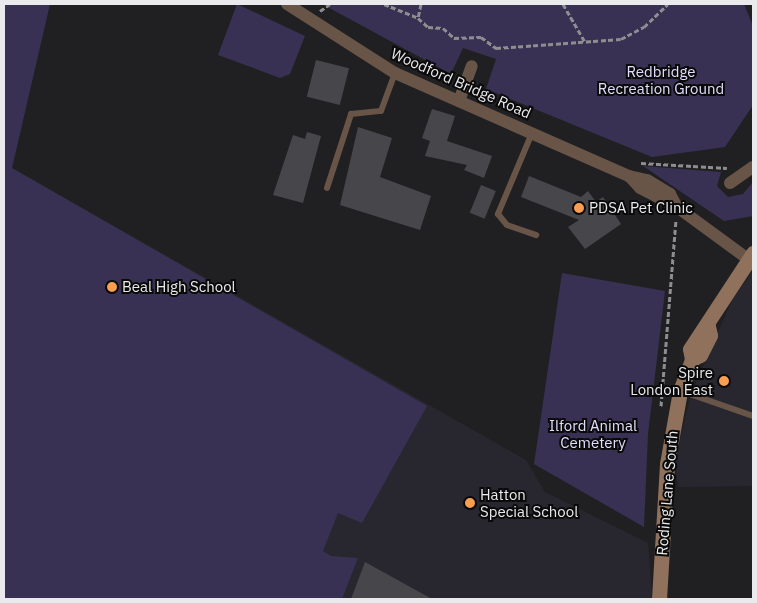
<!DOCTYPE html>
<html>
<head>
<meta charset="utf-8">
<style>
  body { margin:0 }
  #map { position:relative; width:757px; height:603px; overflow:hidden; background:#202023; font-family:"IBM Plex Sans",sans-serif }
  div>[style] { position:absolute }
  .built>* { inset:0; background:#28272f }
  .green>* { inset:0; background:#383153 }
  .building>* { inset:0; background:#47464a; transform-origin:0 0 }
  .path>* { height:3px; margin-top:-1.5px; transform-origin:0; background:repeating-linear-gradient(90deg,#8e8e90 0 5px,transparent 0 7.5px) }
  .lane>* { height:6px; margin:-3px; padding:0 3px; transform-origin:3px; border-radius:3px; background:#685547 }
  .street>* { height:12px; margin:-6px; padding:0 6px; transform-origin:6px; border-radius:6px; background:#685547 }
  .secondary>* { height:15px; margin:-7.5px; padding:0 7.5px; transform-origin:7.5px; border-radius:7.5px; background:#90725c }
  .dots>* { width:14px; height:14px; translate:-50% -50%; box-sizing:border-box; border:2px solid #0a0a0b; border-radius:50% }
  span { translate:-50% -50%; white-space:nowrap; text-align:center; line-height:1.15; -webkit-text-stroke:4px #0a0a0b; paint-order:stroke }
  .park-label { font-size:15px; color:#e1ddfc }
  .street-label { font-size:15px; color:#eaeaec }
  .poi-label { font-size:15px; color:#eaeaec }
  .left { translate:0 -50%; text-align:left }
  .right { translate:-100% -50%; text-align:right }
  .frame { position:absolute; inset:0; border:5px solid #eaeaec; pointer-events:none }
</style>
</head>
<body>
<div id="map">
  <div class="built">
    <i style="clip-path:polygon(4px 4px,50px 4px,12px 168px,526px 460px,545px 492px,648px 543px,652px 599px,4px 599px)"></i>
    <i style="clip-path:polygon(753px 271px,753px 486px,678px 487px,675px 461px,691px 394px,733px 298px)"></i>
  </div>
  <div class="green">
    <i style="clip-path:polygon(4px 4px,50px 4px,12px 168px,427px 406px,362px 523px,338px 513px,323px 551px,331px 556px,358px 558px,342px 599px,4px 599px)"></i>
    <i style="clip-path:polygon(237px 4px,305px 36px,290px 74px,280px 78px,218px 55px)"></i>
    <i style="clip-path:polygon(322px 4px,744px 4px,753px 26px,753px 105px,725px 147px,652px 157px,486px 89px,496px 59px,463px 48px,451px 74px)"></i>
    <i style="clip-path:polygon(643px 166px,721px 172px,717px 186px,728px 197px,743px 194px,753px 182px,753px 216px,724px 221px)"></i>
    <i style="clip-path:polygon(562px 273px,665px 291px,648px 434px,644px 527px,534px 464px)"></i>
  </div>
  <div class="building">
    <i style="left:316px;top:60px;width:34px;height:38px;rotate:14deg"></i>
    <i style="clip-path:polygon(432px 109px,455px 116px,447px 141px,492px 156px,484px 178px,464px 170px,467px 165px,425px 156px,430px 141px,422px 138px)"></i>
    <i style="clip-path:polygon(358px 127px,392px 138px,380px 177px,431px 196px,420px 230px,340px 205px)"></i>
    <i style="clip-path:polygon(307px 132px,321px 136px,303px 203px,273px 195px,293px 135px,305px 139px)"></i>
    <i style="clip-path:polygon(529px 176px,581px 197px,588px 191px,596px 202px,603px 197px,621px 224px,585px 249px,568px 227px,579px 220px,521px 197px)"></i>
    <i style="left:481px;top:185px;width:16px;height:30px;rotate:22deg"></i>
    <i style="clip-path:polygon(365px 562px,432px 599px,351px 599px)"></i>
  </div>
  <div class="path">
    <i style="left:384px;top:4px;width:37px;rotate:22deg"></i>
    <i style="left:421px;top:4px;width:14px;rotate:102deg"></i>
    <i style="left:418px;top:18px;width:13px;rotate:42deg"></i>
    <i style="left:428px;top:27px;width:15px;rotate:4deg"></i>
    <i style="left:443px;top:28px;width:15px;rotate:42deg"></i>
    <i style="left:454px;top:38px;width:27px;rotate:-2deg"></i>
    <i style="left:481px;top:37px;width:19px;rotate:36deg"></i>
    <i style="left:496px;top:48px;width:125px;rotate:-4.1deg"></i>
    <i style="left:621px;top:39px;width:26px;rotate:-28deg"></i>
    <i style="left:644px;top:27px;width:33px;rotate:-44deg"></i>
    <i style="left:563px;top:4px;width:44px;rotate:59.9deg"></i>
    <i style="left:320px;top:11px;width:12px;rotate:-35deg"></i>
    <i style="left:641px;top:163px;width:86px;rotate:3.3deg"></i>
    <i style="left:661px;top:406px;width:186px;rotate:-85.4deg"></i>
  </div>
  <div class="lane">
    <i style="left:532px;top:133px;width:88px;rotate:112.8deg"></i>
    <i style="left:498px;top:214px;width:14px;rotate:51deg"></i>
    <i style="left:507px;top:225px;width:31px;rotate:19deg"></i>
    <i style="left:327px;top:188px;width:78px;rotate:-72deg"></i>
    <i style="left:351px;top:114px;width:30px;rotate:-6deg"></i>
    <i style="left:381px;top:111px;width:40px;rotate:-69.8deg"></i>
    <i style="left:681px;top:391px;width:76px;rotate:19.1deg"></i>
  </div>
  <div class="street">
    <i style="left:287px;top:4px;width:128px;rotate:32.6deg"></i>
    <i style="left:395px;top:73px;width:256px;rotate:23.8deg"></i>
    <i style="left:629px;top:176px;width:18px;rotate:13deg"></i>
    <i style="left:647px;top:180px;width:27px;rotate:31deg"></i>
    <i style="left:670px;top:194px;width:15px;rotate:62deg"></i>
    <i style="left:459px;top:101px;width:37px;rotate:-70deg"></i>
    <i style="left:629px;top:176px;width:16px;rotate:47deg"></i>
    <i style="left:640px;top:188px;width:42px;rotate:27.2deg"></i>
    <i style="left:677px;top:207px;width:88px;rotate:36.2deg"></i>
    <i style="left:730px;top:183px;width:28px;rotate:-35deg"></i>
  </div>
  <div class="secondary">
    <i style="left:692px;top:359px;width:9px;rotate:-27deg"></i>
    <i style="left:700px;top:355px;width:22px;rotate:-63deg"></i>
    <i style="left:710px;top:335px;width:9px;rotate:-103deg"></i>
    <i style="left:659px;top:599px;width:135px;rotate:-86.6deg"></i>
    <i style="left:667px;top:464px;width:74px;rotate:-79.9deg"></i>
    <i style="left:680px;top:391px;width:34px;rotate:-69deg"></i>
    <i style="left:692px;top:359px;width:10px;rotate:-101deg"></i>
    <i style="left:690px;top:349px;width:115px;rotate:-56.7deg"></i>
  </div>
  <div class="dots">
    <i style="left:579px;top:208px;background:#fb9e50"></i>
    <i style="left:112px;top:287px;background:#fb9e50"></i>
    <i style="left:724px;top:381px;background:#fb9e50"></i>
    <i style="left:470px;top:503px;background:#fb9e50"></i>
  </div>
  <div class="park-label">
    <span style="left:661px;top:80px">Redbridge<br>Recreation Ground</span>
    <span style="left:593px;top:434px">Ilford Animal<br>Cemetery</span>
  </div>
  <div class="street-label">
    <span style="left:461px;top:83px;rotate:24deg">Woodford Bridge Road</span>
    <span style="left:667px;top:493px;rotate:-85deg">Roding Lane South</span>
  </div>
  <div class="poi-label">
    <span class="left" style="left:589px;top:208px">PDSA Pet Clinic</span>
    <span class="left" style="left:122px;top:287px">Beal High School</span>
    <span class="right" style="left:713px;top:381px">Spire<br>London East</span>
    <span class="left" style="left:480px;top:503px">Hatton<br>Special School</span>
  </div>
  <div class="frame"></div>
</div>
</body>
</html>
